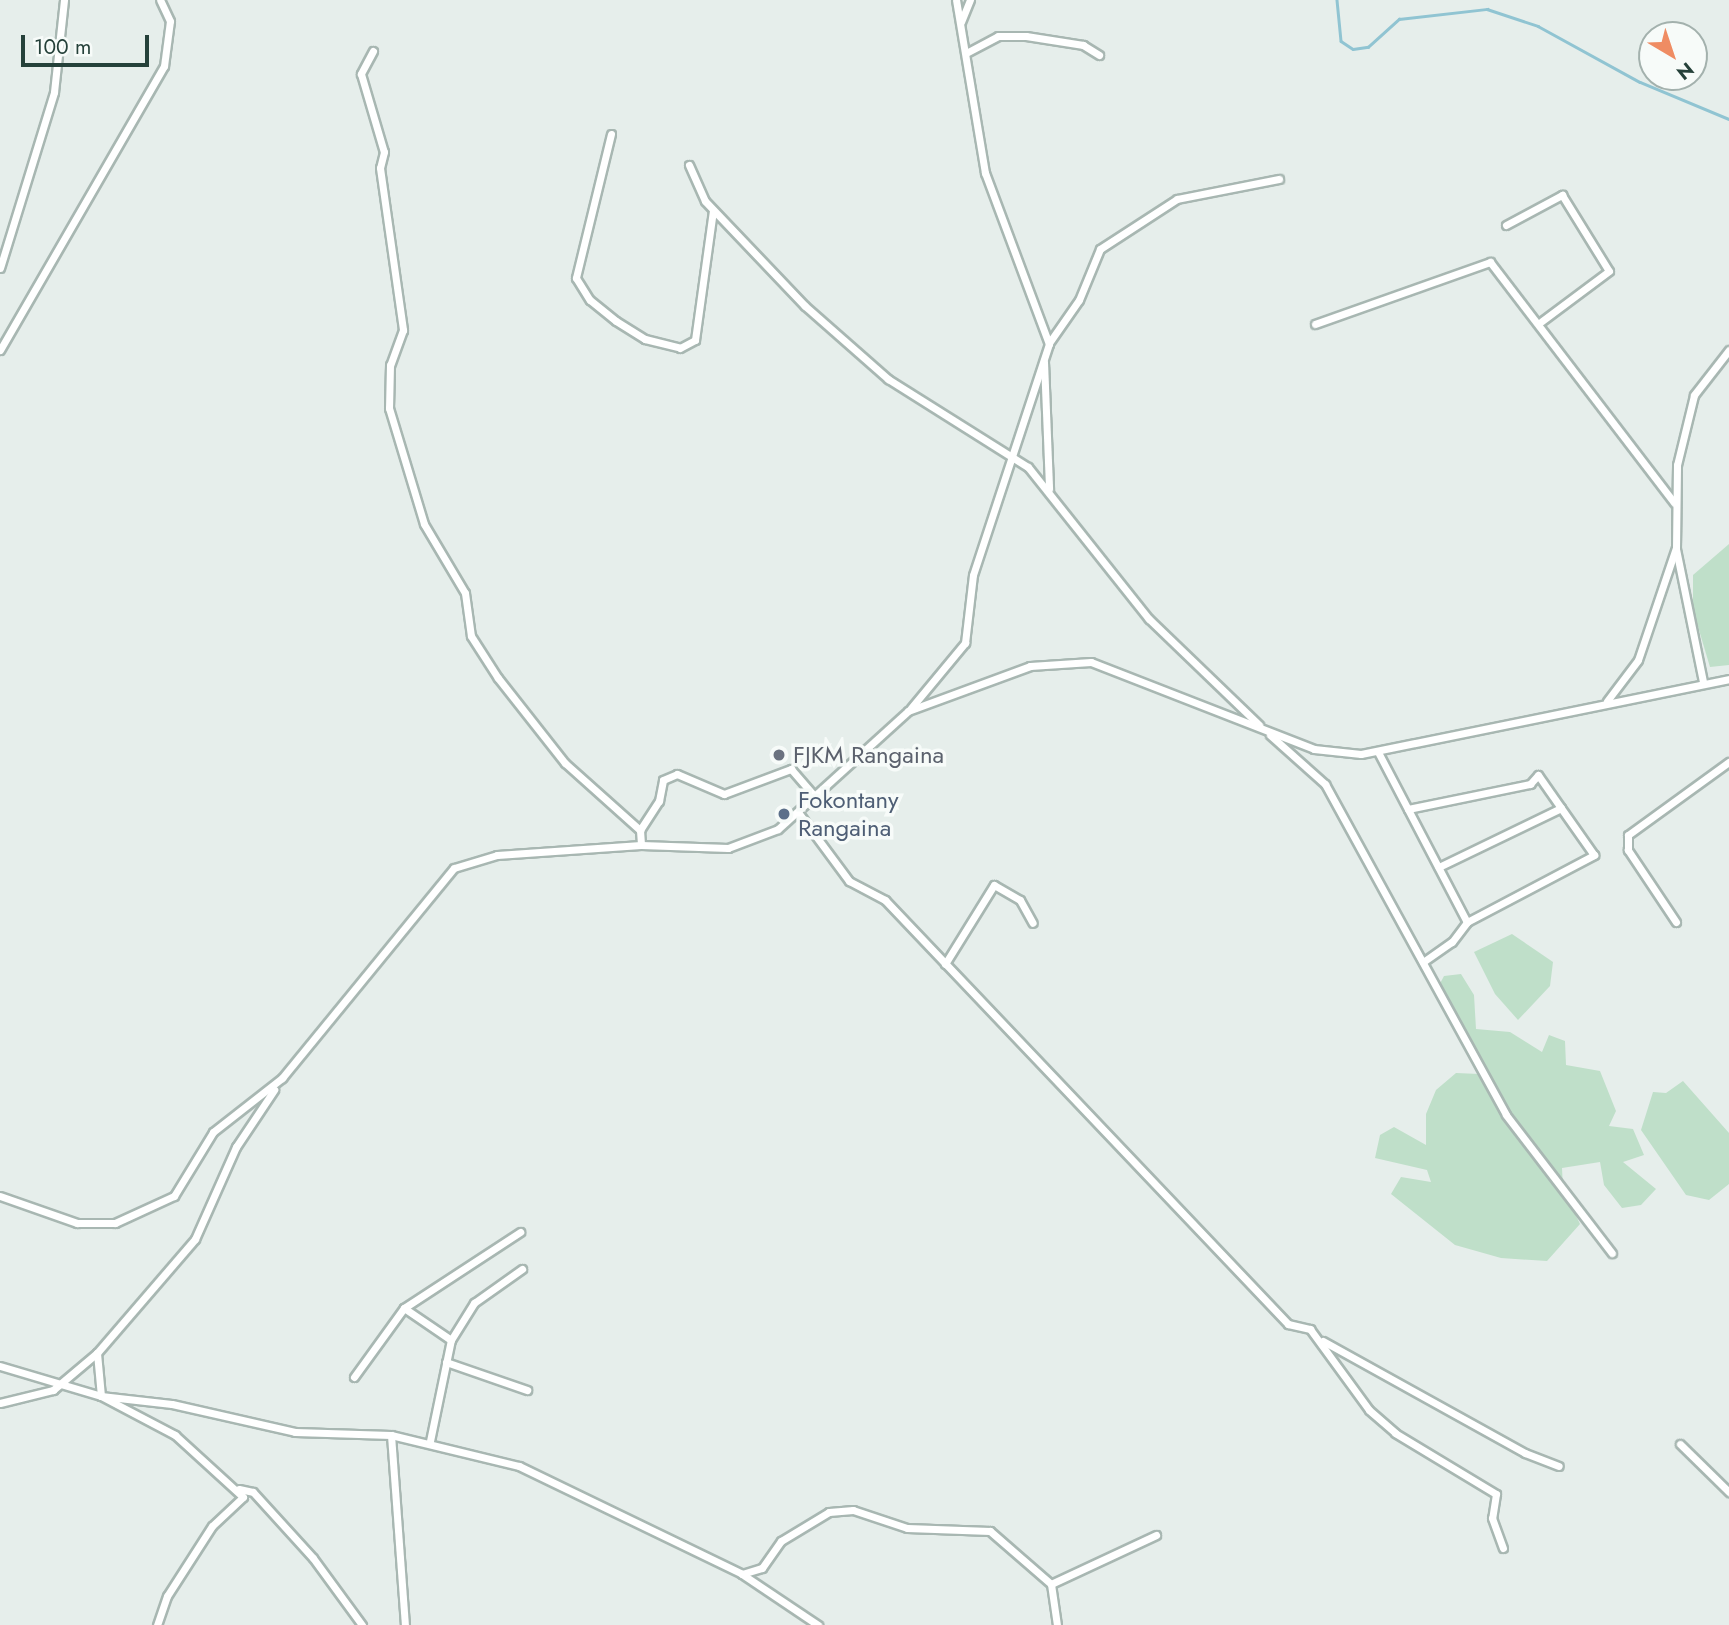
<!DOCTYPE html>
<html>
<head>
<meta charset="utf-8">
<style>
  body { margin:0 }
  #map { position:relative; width:1729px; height:1625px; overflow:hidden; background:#e6eeeb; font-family:Jost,sans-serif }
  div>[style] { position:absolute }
  .green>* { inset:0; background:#bfdfc9 }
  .stream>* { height:2.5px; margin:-1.25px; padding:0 1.25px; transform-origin:1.25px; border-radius:1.25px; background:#90c4d2 }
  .roads { filter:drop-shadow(2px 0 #a8b7b2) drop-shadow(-2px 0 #a8b7b2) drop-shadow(0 2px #a8b7b2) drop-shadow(0 -2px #a8b7b2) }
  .minor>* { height:7px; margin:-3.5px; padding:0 3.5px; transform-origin:3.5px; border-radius:3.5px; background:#fff }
  .dots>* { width:19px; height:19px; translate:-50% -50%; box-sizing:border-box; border:4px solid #f7fbf9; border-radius:50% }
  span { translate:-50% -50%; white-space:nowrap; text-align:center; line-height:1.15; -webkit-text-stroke:7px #f7fbf9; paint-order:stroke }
  .worship-label { font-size:24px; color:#5b616d }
  .left { translate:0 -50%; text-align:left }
  .service-label { font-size:24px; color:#4e5e75 }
  .north { position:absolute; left:1638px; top:21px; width:70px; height:70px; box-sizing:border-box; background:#f7fbf9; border:2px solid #a3b1ad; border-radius:50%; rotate:141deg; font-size:19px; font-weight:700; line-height:28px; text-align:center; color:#25413a }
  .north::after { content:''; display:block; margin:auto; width:24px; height:32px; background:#ef8c63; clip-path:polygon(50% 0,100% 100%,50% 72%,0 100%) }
  .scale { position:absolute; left:21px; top:35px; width:128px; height:32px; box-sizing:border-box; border:4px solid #25413a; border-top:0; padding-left:9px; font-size:21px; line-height:24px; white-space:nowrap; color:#25413a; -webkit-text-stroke:5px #f7fbf9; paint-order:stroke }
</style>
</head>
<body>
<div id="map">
  <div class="green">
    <i style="clip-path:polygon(1729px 544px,1729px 665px,1710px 667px,1693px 610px,1693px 575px)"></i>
    <i style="clip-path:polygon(1512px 934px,1553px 962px,1550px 986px,1518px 1020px,1495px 994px,1474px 952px)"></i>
    <i style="clip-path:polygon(1461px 974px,1474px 995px,1476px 1029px,1510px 1032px,1542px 1052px,1549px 1035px,1565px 1041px,1566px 1065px,1600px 1071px,1616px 1111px,1609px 1126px,1633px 1129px,1644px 1155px,1623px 1162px,1656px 1189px,1641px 1205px,1622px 1208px,1604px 1185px,1600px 1162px,1562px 1168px,1563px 1189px,1580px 1224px,1547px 1261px,1501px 1258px,1455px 1245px,1391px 1194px,1401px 1177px,1431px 1182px,1427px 1170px,1375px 1158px,1380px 1135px,1394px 1127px,1426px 1145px,1426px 1114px,1436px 1090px,1456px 1073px,1479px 1074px,1435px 993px,1444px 976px)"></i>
    <i style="clip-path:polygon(1683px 1081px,1729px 1133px,1729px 1184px,1709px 1200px,1686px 1195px,1641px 1130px,1653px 1092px,1666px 1093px)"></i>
  </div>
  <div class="stream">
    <i style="left:1337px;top:0;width:41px;rotate:84.4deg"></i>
    <i style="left:1341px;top:41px;width:14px;rotate:34deg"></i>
    <i style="left:1353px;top:49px;width:15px;rotate:-8deg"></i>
    <i style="left:1368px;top:47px;width:42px;rotate:-42.1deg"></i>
    <i style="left:1399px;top:19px;width:89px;rotate:-6.5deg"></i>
    <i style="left:1487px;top:9px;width:54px;rotate:18.4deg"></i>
    <i style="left:1538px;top:26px;width:116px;rotate:28.8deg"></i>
    <i style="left:1640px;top:82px;width:96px;rotate:22.6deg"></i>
  </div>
  <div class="roads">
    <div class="minor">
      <i style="left:961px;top:22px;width:24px;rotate:-68deg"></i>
      <i style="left:373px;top:51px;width:26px;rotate:118deg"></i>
      <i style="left:361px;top:74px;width:81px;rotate:73.6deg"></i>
      <i style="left:384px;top:152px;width:16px;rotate:104deg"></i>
      <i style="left:380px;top:168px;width:164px;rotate:81.9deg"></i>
      <i style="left:403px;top:330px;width:37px;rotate:110deg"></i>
      <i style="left:390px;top:365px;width:43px;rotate:91.3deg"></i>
      <i style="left:389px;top:408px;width:121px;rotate:73.2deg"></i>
      <i style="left:424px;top:524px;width:80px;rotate:59.3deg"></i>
      <i style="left:465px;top:593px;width:43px;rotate:82.1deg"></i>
      <i style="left:471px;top:636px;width:50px;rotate:57.3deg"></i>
      <i style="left:498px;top:678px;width:108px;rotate:51.8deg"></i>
      <i style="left:565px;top:763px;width:101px;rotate:41.8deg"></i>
      <i style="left:640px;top:830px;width:15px;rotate:86deg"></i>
      <i style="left:968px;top:52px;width:34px;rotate:-28deg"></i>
      <i style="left:998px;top:36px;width:28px"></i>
      <i style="left:1026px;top:36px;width:58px;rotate:9deg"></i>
      <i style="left:1083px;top:45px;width:19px;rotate:32deg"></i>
      <i style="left:611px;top:134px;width:148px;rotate:103.7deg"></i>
      <i style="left:576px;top:278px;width:26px;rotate:58deg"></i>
      <i style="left:590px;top:300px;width:33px;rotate:39deg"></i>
      <i style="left:616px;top:321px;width:34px;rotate:32deg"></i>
      <i style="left:645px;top:339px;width:36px;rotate:14deg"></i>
      <i style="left:680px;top:348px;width:17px;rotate:-28deg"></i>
      <i style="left:695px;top:340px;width:130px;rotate:-82.1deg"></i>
      <i style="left:689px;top:165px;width:39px;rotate:66deg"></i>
      <i style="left:705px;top:201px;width:145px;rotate:46.4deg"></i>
      <i style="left:805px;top:306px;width:111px;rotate:41.3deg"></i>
      <i style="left:888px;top:379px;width:165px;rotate:32.2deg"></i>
      <i style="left:1028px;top:467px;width:194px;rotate:51.5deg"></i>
      <i style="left:1149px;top:619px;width:153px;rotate:43.9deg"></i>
      <i style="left:1506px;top:225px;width:64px;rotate:-28.2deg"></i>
      <i style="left:1562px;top:195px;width:89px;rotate:58.3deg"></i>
      <i style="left:1609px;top:271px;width:84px;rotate:143.3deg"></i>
      <i style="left:0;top:268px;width:184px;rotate:-72.9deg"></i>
      <i style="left:54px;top:92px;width:93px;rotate:-83.8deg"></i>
      <i style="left:1315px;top:324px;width:186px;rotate:-19.5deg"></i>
      <i style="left:1490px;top:262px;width:303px;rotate:52.6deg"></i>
      <i style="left:1049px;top:343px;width:52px;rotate:-55.1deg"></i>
      <i style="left:1079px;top:300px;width:55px;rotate:-67.6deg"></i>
      <i style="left:1100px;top:249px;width:92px;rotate:-33deg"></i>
      <i style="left:1177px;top:199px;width:104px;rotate:-11.1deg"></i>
      <i style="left:0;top:350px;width:328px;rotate:-60deg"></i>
      <i style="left:164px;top:66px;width:45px;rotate:-82.4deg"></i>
      <i style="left:170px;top:21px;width:23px;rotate:-115deg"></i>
      <i style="left:1044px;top:362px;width:127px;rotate:87.7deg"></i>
      <i style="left:1676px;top:549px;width:136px;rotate:78.5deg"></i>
      <i style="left:1607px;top:701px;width:51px;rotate:-52.9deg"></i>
      <i style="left:1638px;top:660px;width:118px;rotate:-71.3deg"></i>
      <i style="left:1676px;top:548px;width:83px;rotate:-89.3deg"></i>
      <i style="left:1677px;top:465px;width:72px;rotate:-76.3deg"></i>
      <i style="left:1694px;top:395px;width:57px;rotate:-52.1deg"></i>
      <i style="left:911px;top:708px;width:85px;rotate:-50.3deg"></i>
      <i style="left:965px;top:643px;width:68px;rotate:-83.3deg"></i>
      <i style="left:973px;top:575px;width:243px;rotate:-71.8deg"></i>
      <i style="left:1049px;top:344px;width:183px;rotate:-110.5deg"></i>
      <i style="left:985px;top:173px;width:175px;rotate:-99.5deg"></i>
      <i style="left:1270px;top:735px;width:74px;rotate:41.7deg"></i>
      <i style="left:1325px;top:784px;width:377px;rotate:61.3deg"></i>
      <i style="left:1506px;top:1115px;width:174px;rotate:52.5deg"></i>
      <i style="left:1378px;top:752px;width:192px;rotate:62.4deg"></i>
      <i style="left:1467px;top:922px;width:144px;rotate:-27.8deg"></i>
      <i style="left:1594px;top:855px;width:57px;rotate:-125.1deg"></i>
      <i style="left:1561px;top:808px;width:136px;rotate:154.2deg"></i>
      <i style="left:1408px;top:809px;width:125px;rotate:-11.6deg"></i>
      <i style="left:1530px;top:784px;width:12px;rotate:-48deg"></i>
      <i style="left:1538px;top:775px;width:40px;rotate:55.1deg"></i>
      <i style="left:798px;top:812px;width:86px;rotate:53.5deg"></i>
      <i style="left:849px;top:881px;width:41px;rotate:27.8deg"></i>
      <i style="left:885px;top:900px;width:585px;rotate:46.45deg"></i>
      <i style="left:1288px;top:1324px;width:23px;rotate:13deg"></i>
      <i style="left:1310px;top:1329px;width:100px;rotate:53.9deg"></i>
      <i style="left:1369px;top:1410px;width:35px;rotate:41deg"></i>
      <i style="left:1395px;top:1433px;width:118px;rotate:31.1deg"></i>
      <i style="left:1496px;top:1494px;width:24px;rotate:99deg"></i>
      <i style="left:1492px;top:1518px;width:32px;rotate:70deg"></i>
      <i style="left:640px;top:830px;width:35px;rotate:-57deg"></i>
      <i style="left:659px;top:801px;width:21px;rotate:-79deg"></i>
      <i style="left:663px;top:780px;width:15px;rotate:-23deg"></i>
      <i style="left:677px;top:774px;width:51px;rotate:23.1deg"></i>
      <i style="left:724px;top:794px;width:72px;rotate:-20.5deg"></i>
      <i style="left:791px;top:769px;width:37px;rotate:49deg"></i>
      <i style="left:1676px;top:922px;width:87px;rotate:-123.7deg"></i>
      <i style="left:1628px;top:850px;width:15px;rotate:-90deg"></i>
      <i style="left:1628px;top:835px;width:125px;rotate:-35.9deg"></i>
      <i style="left:1423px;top:962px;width:35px;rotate:-35deg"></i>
      <i style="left:1452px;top:942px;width:25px;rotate:-53deg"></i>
      <i style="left:945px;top:964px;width:93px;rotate:-58.2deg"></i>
      <i style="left:994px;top:885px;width:30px;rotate:30deg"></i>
      <i style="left:1020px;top:900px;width:26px;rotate:61deg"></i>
      <i style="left:0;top:1196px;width:82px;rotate:19.3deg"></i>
      <i style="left:77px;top:1223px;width:38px"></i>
      <i style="left:115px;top:1223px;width:65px;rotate:-24.6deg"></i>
      <i style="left:174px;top:1196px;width:75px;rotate:-58.6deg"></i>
      <i style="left:213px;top:1132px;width:88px;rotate:-38deg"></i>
      <i style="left:282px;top:1078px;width:271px;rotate:-50.7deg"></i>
      <i style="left:454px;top:868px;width:45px;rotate:-16.8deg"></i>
      <i style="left:497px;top:855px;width:144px;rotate:-4deg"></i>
      <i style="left:641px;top:845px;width:87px;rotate:2deg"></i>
      <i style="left:728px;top:848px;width:53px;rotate:-20.8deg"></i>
      <i style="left:778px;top:829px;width:176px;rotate:-42.2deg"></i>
      <i style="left:908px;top:711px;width:130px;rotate:-20.2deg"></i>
      <i style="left:1030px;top:666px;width:61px;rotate:-3.8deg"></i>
      <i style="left:1091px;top:662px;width:239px;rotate:21.3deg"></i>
      <i style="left:1314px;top:749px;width:47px;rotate:6.1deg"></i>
      <i style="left:1361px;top:754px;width:376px;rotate:-11.5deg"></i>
      <i style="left:451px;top:1340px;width:57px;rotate:-145.8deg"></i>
      <i style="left:404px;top:1308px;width:139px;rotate:-33.2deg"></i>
      <i style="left:1323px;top:1341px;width:231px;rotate:29deg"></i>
      <i style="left:1525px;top:1453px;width:36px;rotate:21deg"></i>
      <i style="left:97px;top:1353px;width:43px;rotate:84.7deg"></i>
      <i style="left:101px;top:1396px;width:84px;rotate:27.8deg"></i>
      <i style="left:175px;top:1435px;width:92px;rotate:42.4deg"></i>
      <i style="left:243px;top:1497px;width:42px;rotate:136.9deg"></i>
      <i style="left:212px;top:1526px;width:83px;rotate:122.7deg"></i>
      <i style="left:167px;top:1596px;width:31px;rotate:109deg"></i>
      <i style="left:446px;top:1362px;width:86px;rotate:19.1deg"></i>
      <i style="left:0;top:1366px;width:105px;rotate:16.5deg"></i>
      <i style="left:101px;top:1396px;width:71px;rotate:6.4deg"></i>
      <i style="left:172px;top:1404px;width:126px;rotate:12.8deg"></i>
      <i style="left:295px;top:1432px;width:96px;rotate:1.8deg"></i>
      <i style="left:391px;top:1435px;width:132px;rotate:13.6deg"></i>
      <i style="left:519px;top:1466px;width:248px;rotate:25.8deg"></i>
      <i style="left:742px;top:1574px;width:21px;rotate:-17deg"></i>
      <i style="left:762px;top:1568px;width:33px;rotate:-55deg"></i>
      <i style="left:781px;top:1541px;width:56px;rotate:-31.1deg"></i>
      <i style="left:829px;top:1512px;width:24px;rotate:-5deg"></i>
      <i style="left:853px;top:1510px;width:57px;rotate:18.4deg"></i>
      <i style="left:907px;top:1528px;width:83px;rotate:2.1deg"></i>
      <i style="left:990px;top:1531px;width:81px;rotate:41deg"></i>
      <i style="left:1051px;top:1584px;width:41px;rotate:81.7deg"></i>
      <i style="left:354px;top:1377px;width:85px;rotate:-54.1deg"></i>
      <i style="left:0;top:1403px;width:55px;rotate:-13.8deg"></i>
      <i style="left:53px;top:1390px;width:57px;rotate:-40.1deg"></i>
      <i style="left:97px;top:1353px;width:150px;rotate:-49.3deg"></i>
      <i style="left:195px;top:1239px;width:101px;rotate:-66deg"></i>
      <i style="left:236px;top:1147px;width:69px;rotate:-56.3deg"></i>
      <i style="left:391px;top:1435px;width:191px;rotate:85.8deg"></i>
      <i style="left:430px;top:1441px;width:103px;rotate:-78.3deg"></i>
      <i style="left:451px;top:1340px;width:44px;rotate:-58.1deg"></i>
      <i style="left:474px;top:1303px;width:59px;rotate:-35.3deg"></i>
      <i style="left:1680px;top:1444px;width:69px;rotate:44.4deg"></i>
      <i style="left:239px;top:1489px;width:14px;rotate:12deg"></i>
      <i style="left:253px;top:1492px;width:89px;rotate:47.7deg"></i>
      <i style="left:313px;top:1558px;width:83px;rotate:53.8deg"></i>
      <i style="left:742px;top:1574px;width:92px;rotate:33.9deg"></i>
      <i style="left:1051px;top:1584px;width:116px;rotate:-25deg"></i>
    </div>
  </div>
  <div class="dots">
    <i style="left:779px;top:755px;background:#6b7280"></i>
    <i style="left:784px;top:814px;background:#5c6f8a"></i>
  </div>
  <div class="worship-label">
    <span class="left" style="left:793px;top:755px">FJKM Rangaina</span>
  </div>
  <div class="service-label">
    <span class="left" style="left:798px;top:814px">Fokontany<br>Rangaina</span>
  </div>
  <div class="north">N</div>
  <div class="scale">100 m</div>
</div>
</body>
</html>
